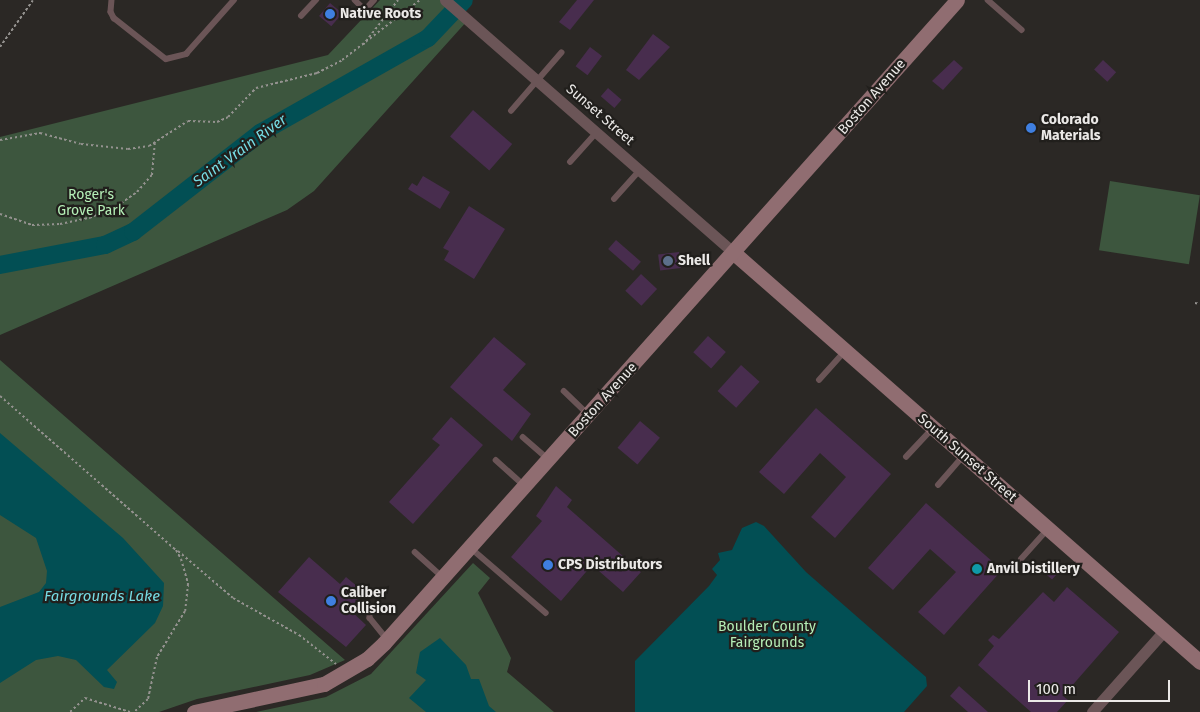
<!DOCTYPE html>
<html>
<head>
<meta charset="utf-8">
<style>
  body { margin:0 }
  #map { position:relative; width:1200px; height:712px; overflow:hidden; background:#2b2825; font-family:"Fira Sans",sans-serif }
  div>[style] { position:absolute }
  .green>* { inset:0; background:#3d563e; transform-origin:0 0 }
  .water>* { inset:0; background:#024f54 }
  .river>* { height:18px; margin:-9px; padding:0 9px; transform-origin:9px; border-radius:9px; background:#024f54 }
  .building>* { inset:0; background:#482d4e; transform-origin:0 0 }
  .path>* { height:2px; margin-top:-1px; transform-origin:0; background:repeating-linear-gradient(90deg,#94928f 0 2.5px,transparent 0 5px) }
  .lane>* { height:5.5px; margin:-2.75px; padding:0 2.75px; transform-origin:2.75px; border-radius:2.75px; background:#6b5557 }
  .street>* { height:11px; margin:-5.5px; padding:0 5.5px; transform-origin:5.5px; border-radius:5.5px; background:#6b5557 }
  .secondary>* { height:15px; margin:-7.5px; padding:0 7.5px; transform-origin:7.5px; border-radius:7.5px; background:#906d71 }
  .dots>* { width:14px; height:14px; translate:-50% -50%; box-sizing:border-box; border:2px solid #211f1c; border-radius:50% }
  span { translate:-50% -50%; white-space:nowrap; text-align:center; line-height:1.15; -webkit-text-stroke:4.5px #211f1c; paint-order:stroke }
  .poi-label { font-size:14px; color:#ebe9e7; font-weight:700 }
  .left { translate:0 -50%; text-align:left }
  .street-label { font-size:14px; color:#ebe9e7 }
  .park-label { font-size:14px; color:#b5efb7 }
  .water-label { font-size:15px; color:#76dce4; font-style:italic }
  .scale { position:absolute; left:1028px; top:680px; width:142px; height:22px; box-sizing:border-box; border:2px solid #ebe9e7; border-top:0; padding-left:6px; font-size:15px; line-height:18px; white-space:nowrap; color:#ebe9e7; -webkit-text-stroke:4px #211f1c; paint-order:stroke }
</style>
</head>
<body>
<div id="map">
  <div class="green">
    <i style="clip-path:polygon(380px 0,445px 0,468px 20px,314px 191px,287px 210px,0 335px,0 137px,328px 55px)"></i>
    <i style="left:1110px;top:181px;width:91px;height:70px;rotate:9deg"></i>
    <i style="clip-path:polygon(0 360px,345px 660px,310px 675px,197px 699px,159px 712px,0 712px)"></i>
    <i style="clip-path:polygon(473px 563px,490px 578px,478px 593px,511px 658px,507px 672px,554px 712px,256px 712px,326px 697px,371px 674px)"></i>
  </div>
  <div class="water">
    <i style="clip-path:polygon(0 433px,123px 538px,164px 583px,163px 606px,155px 623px,107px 670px,117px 682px,114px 689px,104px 687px,76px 660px,58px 656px,36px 660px,0 683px,0 607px,39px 592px,46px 583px,47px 571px,36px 538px,0 515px)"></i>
    <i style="clip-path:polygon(756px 522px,764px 526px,806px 572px,926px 677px,927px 686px,904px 712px,635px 712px,635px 661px,709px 586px,717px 575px,712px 569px,720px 560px,718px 553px,732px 550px,742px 528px)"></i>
    <i style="clip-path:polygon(440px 638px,466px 665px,471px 679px,479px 679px,489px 706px,496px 712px,426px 712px,409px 698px,426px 680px,416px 673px,420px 652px)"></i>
  </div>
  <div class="river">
    <i style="left:0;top:265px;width:107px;rotate:-10.8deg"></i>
    <i style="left:105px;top:245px;width:31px;rotate:-25deg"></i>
    <i style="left:133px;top:232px;width:161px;rotate:-37.9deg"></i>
    <i style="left:260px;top:133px;width:193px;rotate:-29.5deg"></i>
    <i style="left:428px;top:38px;width:52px;rotate:-46.5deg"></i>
  </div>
  <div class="building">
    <i style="clip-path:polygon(577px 0,594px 0,570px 30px,559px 22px)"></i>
    <i style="left:330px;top:3px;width:16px;height:17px;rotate:40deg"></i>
    <i style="clip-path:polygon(653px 34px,670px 47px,639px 80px,626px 70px)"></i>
    <i style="left:590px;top:47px;width:15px;height:24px;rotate:37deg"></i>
    <i style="clip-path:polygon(954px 60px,963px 68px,943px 90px,932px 81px)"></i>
    <i style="left:1103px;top:60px;width:18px;height:13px;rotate:43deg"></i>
    <i style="left:608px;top:88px;width:18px;height:11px;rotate:41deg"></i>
    <i style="left:473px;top:110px;width:52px;height:35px;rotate:41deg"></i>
    <i style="clip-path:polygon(423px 176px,450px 192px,440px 209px,408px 189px,412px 183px,417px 186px)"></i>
    <i style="clip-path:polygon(469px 206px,505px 229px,474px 279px,444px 260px,449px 251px,443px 248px)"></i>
    <i style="left:616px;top:240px;width:33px;height:12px;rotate:41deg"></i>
    <i style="left:679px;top:252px;width:16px;height:21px;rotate:83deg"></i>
    <i style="left:641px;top:274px;width:22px;height:23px;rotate:43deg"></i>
    <i style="left:708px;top:336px;width:24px;height:22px;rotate:42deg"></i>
    <i style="clip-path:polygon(494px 337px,526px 364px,503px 390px,531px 414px,512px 441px,450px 387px)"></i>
    <i style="left:741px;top:365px;width:25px;height:35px;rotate:42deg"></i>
    <i style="clip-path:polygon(816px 408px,891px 474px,835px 538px,811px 517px,846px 477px,820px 453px,784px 494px,759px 472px)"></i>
    <i style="clip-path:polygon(451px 417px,483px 445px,413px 524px,389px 502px,440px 445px,432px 439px)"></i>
    <i style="left:640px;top:421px;width:26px;height:35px;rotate:40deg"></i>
    <i style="clip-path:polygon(556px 486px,572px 500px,567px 507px,641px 572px,623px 592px,592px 565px,561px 601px,511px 557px,542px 521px,536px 516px)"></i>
    <i style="clip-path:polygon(926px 503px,1002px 570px,944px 635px,918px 612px,956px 572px,930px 549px,893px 590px,868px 568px)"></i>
    <i style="clip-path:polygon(309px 557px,340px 584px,346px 577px,364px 592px,349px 609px,366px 625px,346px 647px,278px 592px)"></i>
    <i style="left:1051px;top:564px;width:11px;height:11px;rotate:41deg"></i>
    <i style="clip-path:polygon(1067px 587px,1119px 632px,1063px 696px,1068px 700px,1057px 712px,1031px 712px,978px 665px,994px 646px,988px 640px,993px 635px,999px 639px,1043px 592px,1054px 602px)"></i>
    <i style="clip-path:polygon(959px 686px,988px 712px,968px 712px,950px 696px)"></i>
  </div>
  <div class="path">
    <i style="left:363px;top:45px;width:57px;rotate:-52.1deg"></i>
    <i style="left:0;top:47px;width:57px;rotate:-54.9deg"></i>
    <i style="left:0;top:140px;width:41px;rotate:-9.9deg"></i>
    <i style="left:40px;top:133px;width:42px;rotate:15deg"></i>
    <i style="left:81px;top:144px;width:47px;rotate:6.1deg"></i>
    <i style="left:128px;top:149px;width:21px;rotate:-8deg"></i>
    <i style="left:149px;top:146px;width:46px;rotate:-32.7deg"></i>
    <i style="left:188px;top:121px;width:29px;rotate:2deg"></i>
    <i style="left:217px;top:122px;width:12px;rotate:-24deg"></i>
    <i style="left:228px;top:117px;width:40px;rotate:-46deg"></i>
    <i style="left:256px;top:88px;width:63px;rotate:-13.8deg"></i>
    <i style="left:317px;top:73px;width:28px;rotate:-27deg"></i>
    <i style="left:342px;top:60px;width:98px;rotate:-37.6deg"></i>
    <i style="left:0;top:214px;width:34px;rotate:19deg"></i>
    <i style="left:32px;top:225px;width:28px;rotate:-2deg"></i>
    <i style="left:60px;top:224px;width:30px;rotate:-12deg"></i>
    <i style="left:89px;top:218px;width:30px;rotate:-23deg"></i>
    <i style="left:117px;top:206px;width:24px;rotate:-35deg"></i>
    <i style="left:137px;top:192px;width:23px;rotate:-49deg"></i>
    <i style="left:152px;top:175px;width:32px;rotate:-85deg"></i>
    <i style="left:1195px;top:303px;width:5px;rotate:11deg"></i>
    <i style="left:0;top:396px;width:234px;rotate:41.2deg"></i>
    <i style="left:176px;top:550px;width:10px;rotate:61deg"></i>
    <i style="left:181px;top:559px;width:26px;rotate:74deg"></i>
    <i style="left:188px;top:584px;width:27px;rotate:96deg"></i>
    <i style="left:185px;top:611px;width:54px;rotate:121.3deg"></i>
    <i style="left:157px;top:657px;width:43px;rotate:102.1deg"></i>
    <i style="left:148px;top:699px;width:19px;rotate:137deg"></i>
    <i style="left:178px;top:551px;width:72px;rotate:40.5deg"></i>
    <i style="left:233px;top:598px;width:76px;rotate:29.3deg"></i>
    <i style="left:299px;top:635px;width:47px;rotate:38.1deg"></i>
    <i style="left:70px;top:712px;width:21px;rotate:-43deg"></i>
    <i style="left:85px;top:698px;width:47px;rotate:17.3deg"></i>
  </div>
  <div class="lane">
    <i style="left:112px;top:0;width:12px;rotate:95deg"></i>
    <i style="left:111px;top:12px;width:7px;rotate:63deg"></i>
    <i style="left:114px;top:18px;width:66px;rotate:38.3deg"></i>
    <i style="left:166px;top:59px;width:21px;rotate:-14deg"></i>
    <i style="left:186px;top:54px;width:72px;rotate:-48.4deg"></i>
    <i style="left:355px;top:0;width:14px;rotate:45deg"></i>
    <i style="left:365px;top:10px;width:13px;rotate:-48deg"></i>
    <i style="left:988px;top:0;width:45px;rotate:41.4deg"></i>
    <i style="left:301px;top:16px;width:22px;rotate:-47deg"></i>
    <i style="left:511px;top:111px;width:77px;rotate:-49.2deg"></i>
    <i style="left:570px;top:162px;width:40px;rotate:-48deg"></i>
    <i style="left:614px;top:199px;width:39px;rotate:-48deg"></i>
    <i style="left:819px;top:380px;width:39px;rotate:-48deg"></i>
    <i style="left:564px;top:391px;width:33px;rotate:44deg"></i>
    <i style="left:523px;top:437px;width:33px;rotate:41deg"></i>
    <i style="left:906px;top:457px;width:38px;rotate:-47deg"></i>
    <i style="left:496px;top:460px;width:38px;rotate:42deg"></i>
    <i style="left:938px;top:485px;width:40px;rotate:-49deg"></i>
    <i style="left:471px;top:548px;width:99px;rotate:40.9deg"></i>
    <i style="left:415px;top:552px;width:36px;rotate:42deg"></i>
    <i style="left:1021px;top:559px;width:40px;rotate:-48deg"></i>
    <i style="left:370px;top:606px;width:12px;rotate:90deg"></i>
    <i style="left:370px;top:618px;width:26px;rotate:51deg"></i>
  </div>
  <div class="street">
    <i style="left:445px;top:0;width:384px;rotate:41.2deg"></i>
    <i style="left:1092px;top:712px;width:108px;rotate:-48.4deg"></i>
  </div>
  <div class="secondary">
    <i style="left:734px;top:253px;width:620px;rotate:41.27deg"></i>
    <i style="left:194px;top:712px;width:133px;rotate:-12.2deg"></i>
    <i style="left:324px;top:684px;width:50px;rotate:-30.2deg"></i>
    <i style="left:367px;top:659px;width:23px;rotate:-43deg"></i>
    <i style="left:384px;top:643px;width:861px;rotate:-48.29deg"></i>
  </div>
  <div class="dots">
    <i style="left:330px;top:14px;background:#3f7fe0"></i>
    <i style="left:1031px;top:128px;background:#3f7fe0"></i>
    <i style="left:668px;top:261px;background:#5c6f8a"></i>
    <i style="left:548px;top:565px;background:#3f7fe0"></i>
    <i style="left:977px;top:569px;background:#0f9aa8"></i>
    <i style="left:331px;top:601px;background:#3f7fe0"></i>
  </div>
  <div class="poi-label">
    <span class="left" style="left:340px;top:14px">Native Roots</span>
    <span class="left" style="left:1041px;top:128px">Colorado<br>Materials</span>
    <span class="left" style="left:678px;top:261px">Shell</span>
    <span class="left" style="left:558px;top:565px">CPS Distributors</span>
    <span class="left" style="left:987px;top:569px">Anvil Distillery</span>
    <span class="left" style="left:341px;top:601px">Caliber<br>Collision</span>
  </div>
  <div class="street-label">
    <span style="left:872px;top:97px;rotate:-49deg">Boston Avenue</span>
    <span style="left:600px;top:115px;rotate:41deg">Sunset Street</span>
    <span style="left:603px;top:400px;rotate:-48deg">Boston Avenue</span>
    <span style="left:967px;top:458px;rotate:41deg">South Sunset Street</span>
  </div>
  <div class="park-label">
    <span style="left:91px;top:203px">Roger's<br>Grove Park</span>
    <span style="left:767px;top:635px">Boulder County<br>Fairgrounds</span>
  </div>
  <div class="water-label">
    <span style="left:240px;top:151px;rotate:-36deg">Saint Vrain River</span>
    <span style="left:102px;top:597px">Fairgrounds Lake</span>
  </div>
  <div class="scale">100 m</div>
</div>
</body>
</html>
